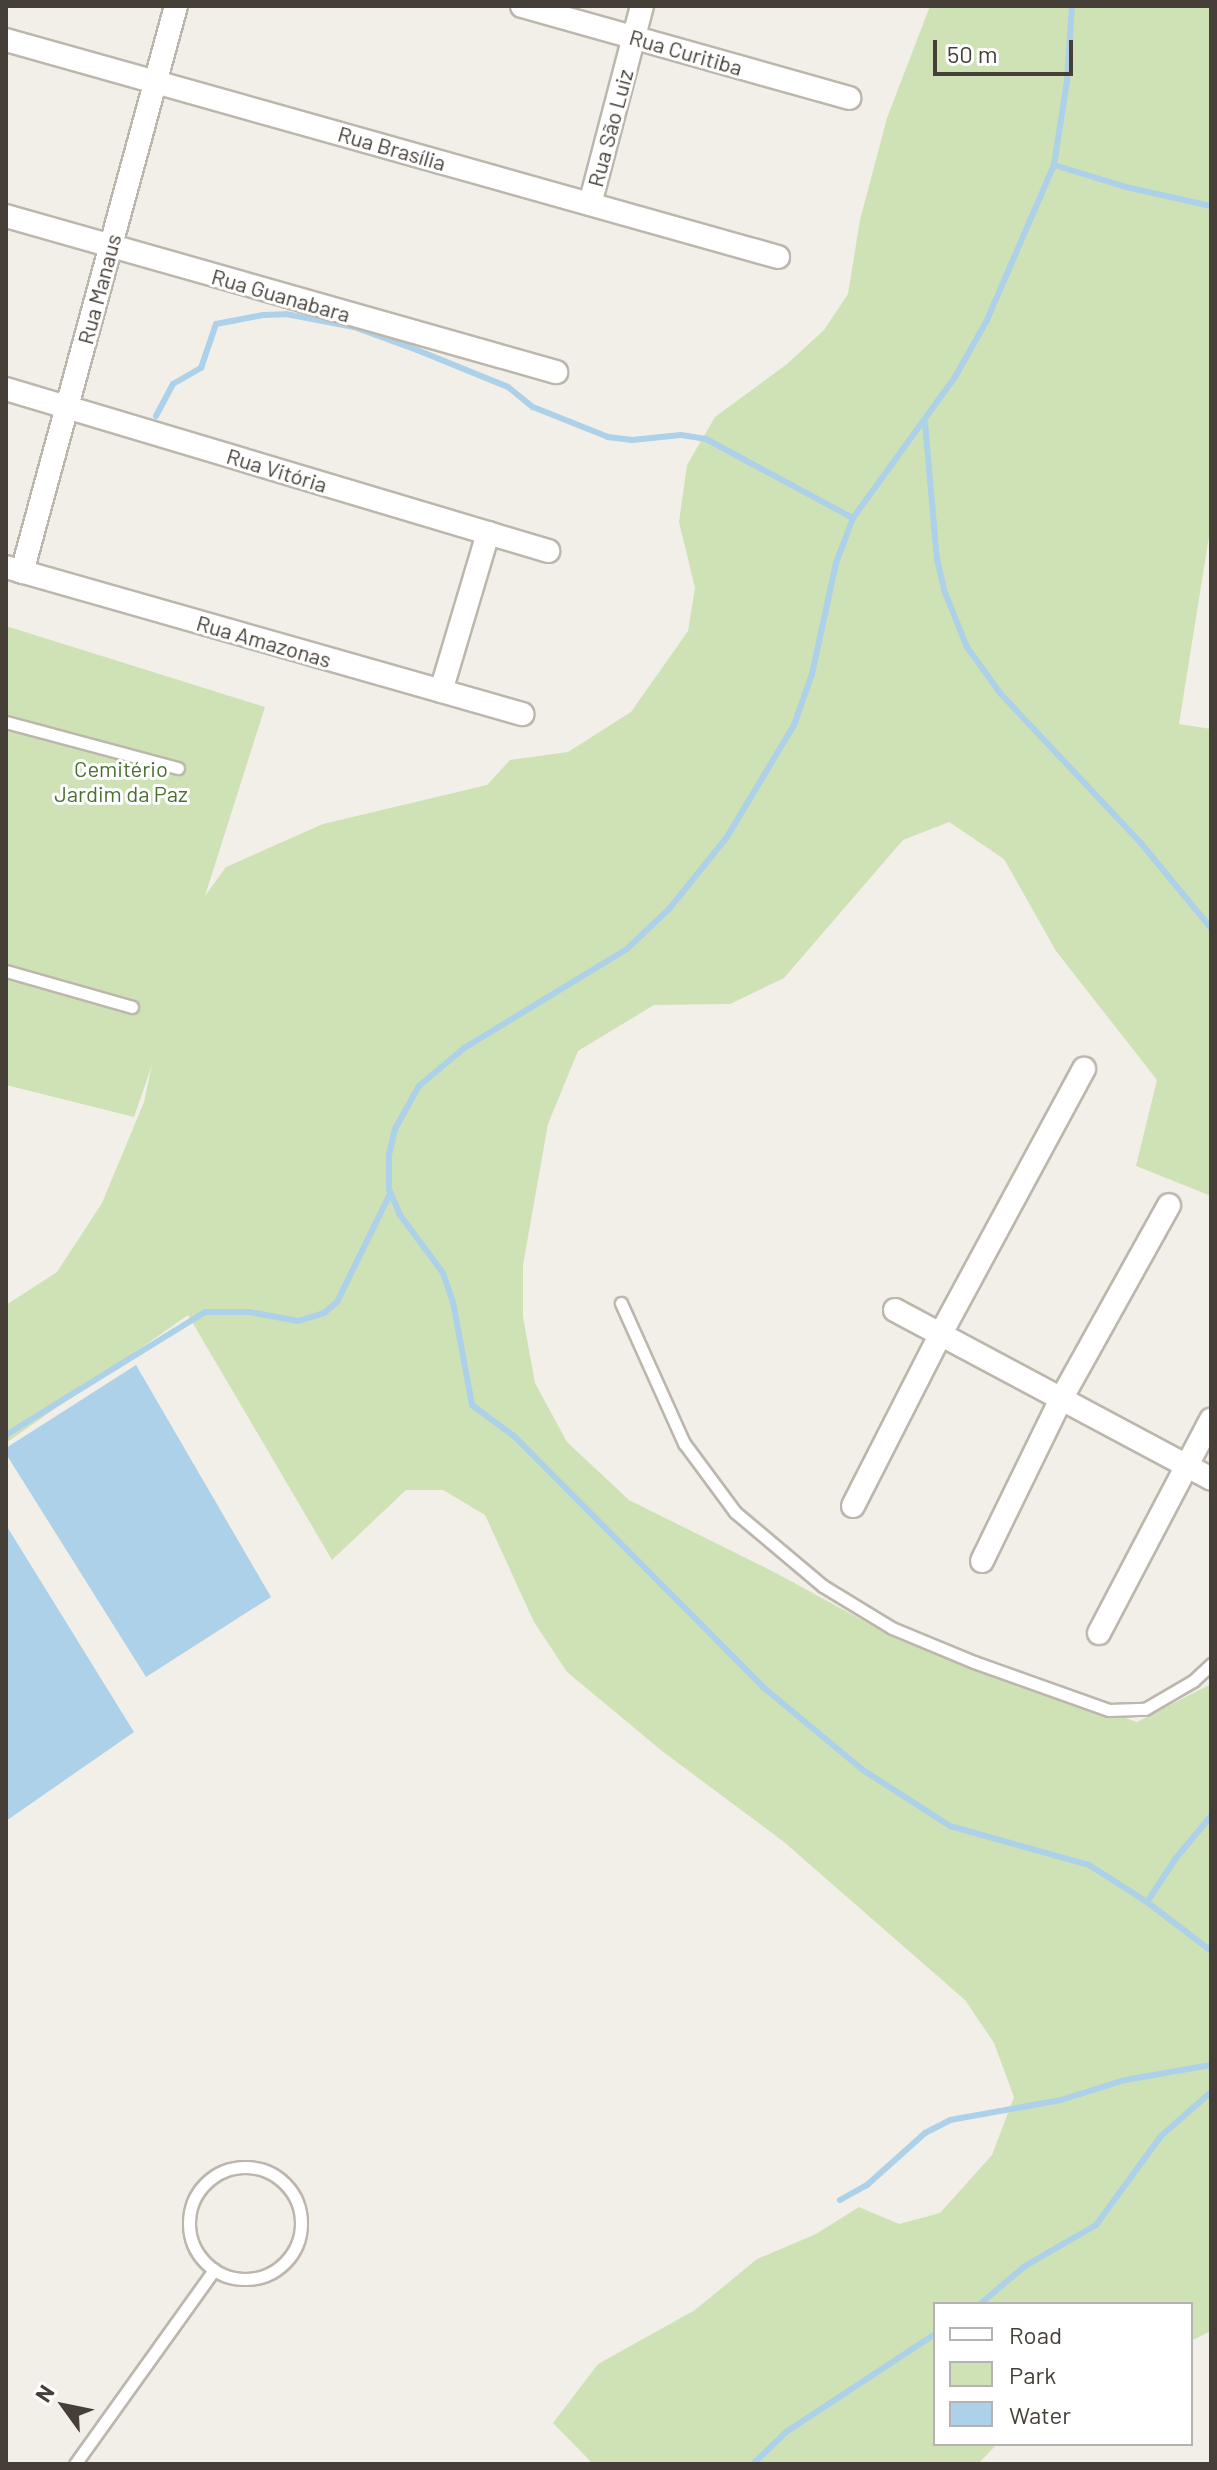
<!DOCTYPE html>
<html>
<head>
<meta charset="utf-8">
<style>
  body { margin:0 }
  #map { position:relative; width:1217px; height:2470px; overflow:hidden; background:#f2efe9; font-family:Barlow,sans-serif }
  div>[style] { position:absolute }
  .green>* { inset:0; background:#cfe2b6 }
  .water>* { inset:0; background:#acd1e8 }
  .stream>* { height:6px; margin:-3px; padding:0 3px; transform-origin:3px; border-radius:3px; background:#acd1e8 }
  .roads { filter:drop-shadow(2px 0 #bdb6ac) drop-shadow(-2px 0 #bdb6ac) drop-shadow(0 2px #bdb6ac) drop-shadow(0 -2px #bdb6ac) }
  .service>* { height:11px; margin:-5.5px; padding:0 5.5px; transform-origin:5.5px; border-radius:5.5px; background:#fff }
  .service>.ring { margin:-5.5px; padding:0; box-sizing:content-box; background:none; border:11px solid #fff; border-radius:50% }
  .minor>* { height:22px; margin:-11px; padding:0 11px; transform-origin:11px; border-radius:11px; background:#fff }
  span { translate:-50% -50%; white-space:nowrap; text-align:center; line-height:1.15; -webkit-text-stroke:6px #fff; paint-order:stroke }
  .street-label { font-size:22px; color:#453f38 }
  .park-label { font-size:22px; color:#4b7032 }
  .frame { position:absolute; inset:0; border:8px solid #453f38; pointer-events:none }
  .legend { position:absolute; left:933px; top:2302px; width:260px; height:144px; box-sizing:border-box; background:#fff; border:2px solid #b5b2af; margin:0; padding:10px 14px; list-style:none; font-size:24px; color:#453f38 }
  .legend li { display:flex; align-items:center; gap:16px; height:40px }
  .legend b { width:40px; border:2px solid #b5b2af }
  .north { position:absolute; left:24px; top:2366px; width:80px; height:80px; -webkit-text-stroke:6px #fff; paint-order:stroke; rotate:303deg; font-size:22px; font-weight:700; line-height:32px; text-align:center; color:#453f38 }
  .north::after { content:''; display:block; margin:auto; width:28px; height:36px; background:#453f38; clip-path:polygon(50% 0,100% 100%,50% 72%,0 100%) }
  .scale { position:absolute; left:933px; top:40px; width:140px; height:36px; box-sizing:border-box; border:4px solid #453f38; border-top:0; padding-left:10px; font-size:24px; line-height:28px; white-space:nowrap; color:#453f38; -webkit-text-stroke:6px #fff; paint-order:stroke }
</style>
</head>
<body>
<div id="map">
  <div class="green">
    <i style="clip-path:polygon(930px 6px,1211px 6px,1211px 524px,1179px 724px,1211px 729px,1211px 1196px,1136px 1166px,1157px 1080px,1056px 951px,1004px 859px,949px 822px,903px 840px,784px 978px,730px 1004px,654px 1005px,578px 1051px,548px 1124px,523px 1265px,523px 1317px,535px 1383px,567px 1442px,629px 1500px,776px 1573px,897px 1639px,1137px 1722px,1211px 1684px,1211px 2331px,1191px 2341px,1191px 2304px,935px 2304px,935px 2444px,997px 2444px,978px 2464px,593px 2464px,553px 2423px,598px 2364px,695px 2310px,757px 2259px,816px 2234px,859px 2207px,899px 2224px,940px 2213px,992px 2155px,1014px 2097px,994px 2043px,965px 2000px,784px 1842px,662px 1751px,567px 1672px,534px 1622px,485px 1515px,443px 1490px,406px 1490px,332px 1560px,188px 1315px,6px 1443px,6px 1305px,57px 1272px,102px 1203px,144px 1102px,152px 1065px,134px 1117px,6px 1085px,6px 626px,265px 707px,205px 896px,226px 867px,323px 824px,487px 785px,510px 760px,568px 752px,631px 712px,688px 631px,695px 588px,679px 522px,687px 465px,715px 417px,787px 364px,824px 330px,848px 294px,860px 220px,887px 118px)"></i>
  </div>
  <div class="water">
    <i style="clip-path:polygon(136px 1365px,271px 1597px,146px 1677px,6px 1454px,6px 1448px)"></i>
    <i style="clip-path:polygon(6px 1525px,134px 1732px,6px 1821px)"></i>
  </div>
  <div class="stream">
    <i style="left:1072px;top:6px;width:75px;rotate:93.8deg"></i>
    <i style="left:1067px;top:81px;width:85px;rotate:98.8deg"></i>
    <i style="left:1054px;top:165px;width:171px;rotate:113.4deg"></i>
    <i style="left:986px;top:322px;width:63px;rotate:119.4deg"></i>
    <i style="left:955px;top:377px;width:174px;rotate:125.9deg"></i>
    <i style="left:853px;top:518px;width:48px;rotate:110.7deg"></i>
    <i style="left:836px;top:563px;width:114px;rotate:102.2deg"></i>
    <i style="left:812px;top:674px;width:54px;rotate:109.4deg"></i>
    <i style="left:794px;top:725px;width:131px;rotate:120.9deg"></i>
    <i style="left:727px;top:837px;width:91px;rotate:128.8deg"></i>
    <i style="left:670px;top:908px;width:59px;rotate:136.4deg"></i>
    <i style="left:627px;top:949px;width:191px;rotate:148.7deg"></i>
    <i style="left:464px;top:1048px;width:59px;rotate:139.8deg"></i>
    <i style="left:419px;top:1086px;width:49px;rotate:119.2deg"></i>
    <i style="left:395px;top:1129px;width:28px;rotate:103deg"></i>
    <i style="left:389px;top:1156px;width:33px;rotate:90deg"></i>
    <i style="left:389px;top:1189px;width:28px;rotate:67deg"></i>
    <i style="left:400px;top:1215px;width:72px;rotate:53.4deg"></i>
    <i style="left:443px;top:1273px;width:31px;rotate:71deg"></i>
    <i style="left:453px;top:1302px;width:105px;rotate:79.5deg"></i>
    <i style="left:472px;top:1405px;width:54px;rotate:36.7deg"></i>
    <i style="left:515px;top:1437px;width:352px;rotate:45.2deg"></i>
    <i style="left:763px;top:1687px;width:130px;rotate:39.7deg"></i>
    <i style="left:863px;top:1770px;width:103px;rotate:32.8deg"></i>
    <i style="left:950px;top:1826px;width:144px;rotate:15.7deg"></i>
    <i style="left:1089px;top:1865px;width:69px;rotate:32.5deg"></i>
    <i style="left:1147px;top:1902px;width:81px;rotate:37.4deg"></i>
    <i style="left:1054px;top:165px;width:75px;rotate:17deg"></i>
    <i style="left:1126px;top:187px;width:87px;rotate:12.6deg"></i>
    <i style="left:156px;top:416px;width:36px;rotate:-62deg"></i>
    <i style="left:173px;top:384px;width:32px;rotate:-30deg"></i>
    <i style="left:201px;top:368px;width:46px;rotate:-71.2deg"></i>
    <i style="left:216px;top:324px;width:48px;rotate:-10.8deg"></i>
    <i style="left:263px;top:315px;width:23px;rotate:-2deg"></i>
    <i style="left:286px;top:314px;width:69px;rotate:10.8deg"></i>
    <i style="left:354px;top:327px;width:67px;rotate:20.1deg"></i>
    <i style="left:417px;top:350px;width:98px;rotate:22.1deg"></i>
    <i style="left:508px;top:387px;width:32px;rotate:39deg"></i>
    <i style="left:533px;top:407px;width:81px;rotate:21.8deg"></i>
    <i style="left:608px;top:437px;width:24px;rotate:7deg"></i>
    <i style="left:632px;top:440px;width:49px;rotate:-5.8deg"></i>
    <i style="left:681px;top:435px;width:25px;rotate:9deg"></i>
    <i style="left:706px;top:439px;width:167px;rotate:28.3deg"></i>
    <i style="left:925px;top:423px;width:137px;rotate:85deg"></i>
    <i style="left:937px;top:559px;width:32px;rotate:77deg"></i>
    <i style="left:944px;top:590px;width:61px;rotate:68deg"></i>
    <i style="left:967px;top:647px;width:57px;rotate:54.3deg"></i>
    <i style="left:1000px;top:693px;width:204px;rotate:46.8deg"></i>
    <i style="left:1140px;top:842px;width:112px;rotate:50.5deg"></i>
    <i style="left:6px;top:1435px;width:234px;rotate:-31.7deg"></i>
    <i style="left:205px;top:1312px;width:44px"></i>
    <i style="left:249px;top:1312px;width:50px;rotate:10.4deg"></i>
    <i style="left:298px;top:1321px;width:27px;rotate:-17deg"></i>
    <i style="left:324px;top:1313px;width:17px;rotate:-40deg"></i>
    <i style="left:337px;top:1302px;width:120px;rotate:-63.9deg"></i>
    <i style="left:1147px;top:1902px;width:53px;rotate:-56.6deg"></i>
    <i style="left:1176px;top:1858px;width:55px;rotate:-50.2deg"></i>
    <i style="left:840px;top:2200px;width:31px;rotate:-29deg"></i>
    <i style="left:867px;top:2185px;width:78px;rotate:-41.9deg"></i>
    <i style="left:925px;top:2133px;width:28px;rotate:-27deg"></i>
    <i style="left:950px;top:2120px;width:113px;rotate:-10.2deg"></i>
    <i style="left:1061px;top:2100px;width:67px;rotate:-17.4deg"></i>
    <i style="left:1125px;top:2080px;width:87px;rotate:-9.9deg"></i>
    <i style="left:980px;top:2304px;width:59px;rotate:-40.2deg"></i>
    <i style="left:1025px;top:2266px;width:82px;rotate:-30deg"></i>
    <i style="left:1096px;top:2225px;width:110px;rotate:-53.9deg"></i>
    <i style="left:1161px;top:2136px;width:67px;rotate:-41.3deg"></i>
    <i style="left:753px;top:2464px;width:46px;rotate:-44.1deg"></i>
    <i style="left:786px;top:2432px;width:178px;rotate:-33.3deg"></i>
  </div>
  <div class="roads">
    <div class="service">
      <i style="left:6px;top:722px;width:178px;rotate:15deg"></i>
      <i style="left:6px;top:971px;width:131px;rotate:15.9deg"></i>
      <i style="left:621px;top:1303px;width:154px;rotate:65.8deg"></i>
      <i style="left:684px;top:1443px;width:86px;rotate:53.5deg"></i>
      <i style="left:735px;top:1512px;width:115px;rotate:40.1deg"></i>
      <i style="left:823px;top:1586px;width:81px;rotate:31.3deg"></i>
      <i style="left:892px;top:1628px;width:89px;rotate:22.5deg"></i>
      <i style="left:974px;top:1662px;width:143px;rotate:19.6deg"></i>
      <i style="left:1109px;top:1710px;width:36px;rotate:-2deg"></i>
      <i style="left:1145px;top:1709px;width:56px;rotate:-30.3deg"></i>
      <i style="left:1193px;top:1681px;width:25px;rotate:-43deg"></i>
      <i class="ring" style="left:189px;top:2167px;width:101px;height:101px"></i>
      <i style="left:75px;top:2464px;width:239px;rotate:-54.4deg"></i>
    </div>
    <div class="minor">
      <i style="left:522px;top:6px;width:340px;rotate:15.7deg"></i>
      <i style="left:6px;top:40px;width:802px;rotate:15.7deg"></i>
      <i style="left:590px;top:204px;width:205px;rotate:-75.3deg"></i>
      <i style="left:6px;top:216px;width:572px;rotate:15.84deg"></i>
      <i style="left:6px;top:389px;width:566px;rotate:16.64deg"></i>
      <i style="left:6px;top:567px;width:537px;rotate:15.9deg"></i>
      <i style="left:22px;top:572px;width:587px;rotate:-74.78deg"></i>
      <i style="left:441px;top:691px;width:165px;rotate:-73.4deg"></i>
      <i style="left:895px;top:1310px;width:358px;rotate:28.1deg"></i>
      <i style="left:853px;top:1506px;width:190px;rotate:-63deg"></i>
      <i style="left:939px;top:1337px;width:305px;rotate:-61.6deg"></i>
      <i style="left:982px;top:1561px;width:178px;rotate:-64deg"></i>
      <i style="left:1060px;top:1401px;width:224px;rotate:-60.9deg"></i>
      <i style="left:1099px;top:1633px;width:241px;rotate:-62.3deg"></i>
    </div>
  </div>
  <div class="street-label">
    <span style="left:686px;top:52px;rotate:16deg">Rua Curitiba</span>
    <span style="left:610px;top:128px;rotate:-75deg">Rua São Luiz</span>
    <span style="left:392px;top:148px;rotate:16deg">Rua Brasília</span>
    <span style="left:99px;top:289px;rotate:-75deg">Rua Manaus</span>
    <span style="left:281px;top:295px;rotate:16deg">Rua Guanabara</span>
    <span style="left:277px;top:470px;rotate:17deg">Rua Vitória</span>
    <span style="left:264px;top:641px;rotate:16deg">Rua Amazonas</span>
  </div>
  <div class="park-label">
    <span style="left:121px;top:781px">Cemitério<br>Jardim da Paz</span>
  </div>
  <div class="frame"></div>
  <ul class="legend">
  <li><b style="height:10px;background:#fff"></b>Road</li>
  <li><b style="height:22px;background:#cfe2b6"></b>Park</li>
  <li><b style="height:22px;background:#acd1e8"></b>Water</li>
  </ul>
  <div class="north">N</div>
  <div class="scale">50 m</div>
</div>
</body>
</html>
